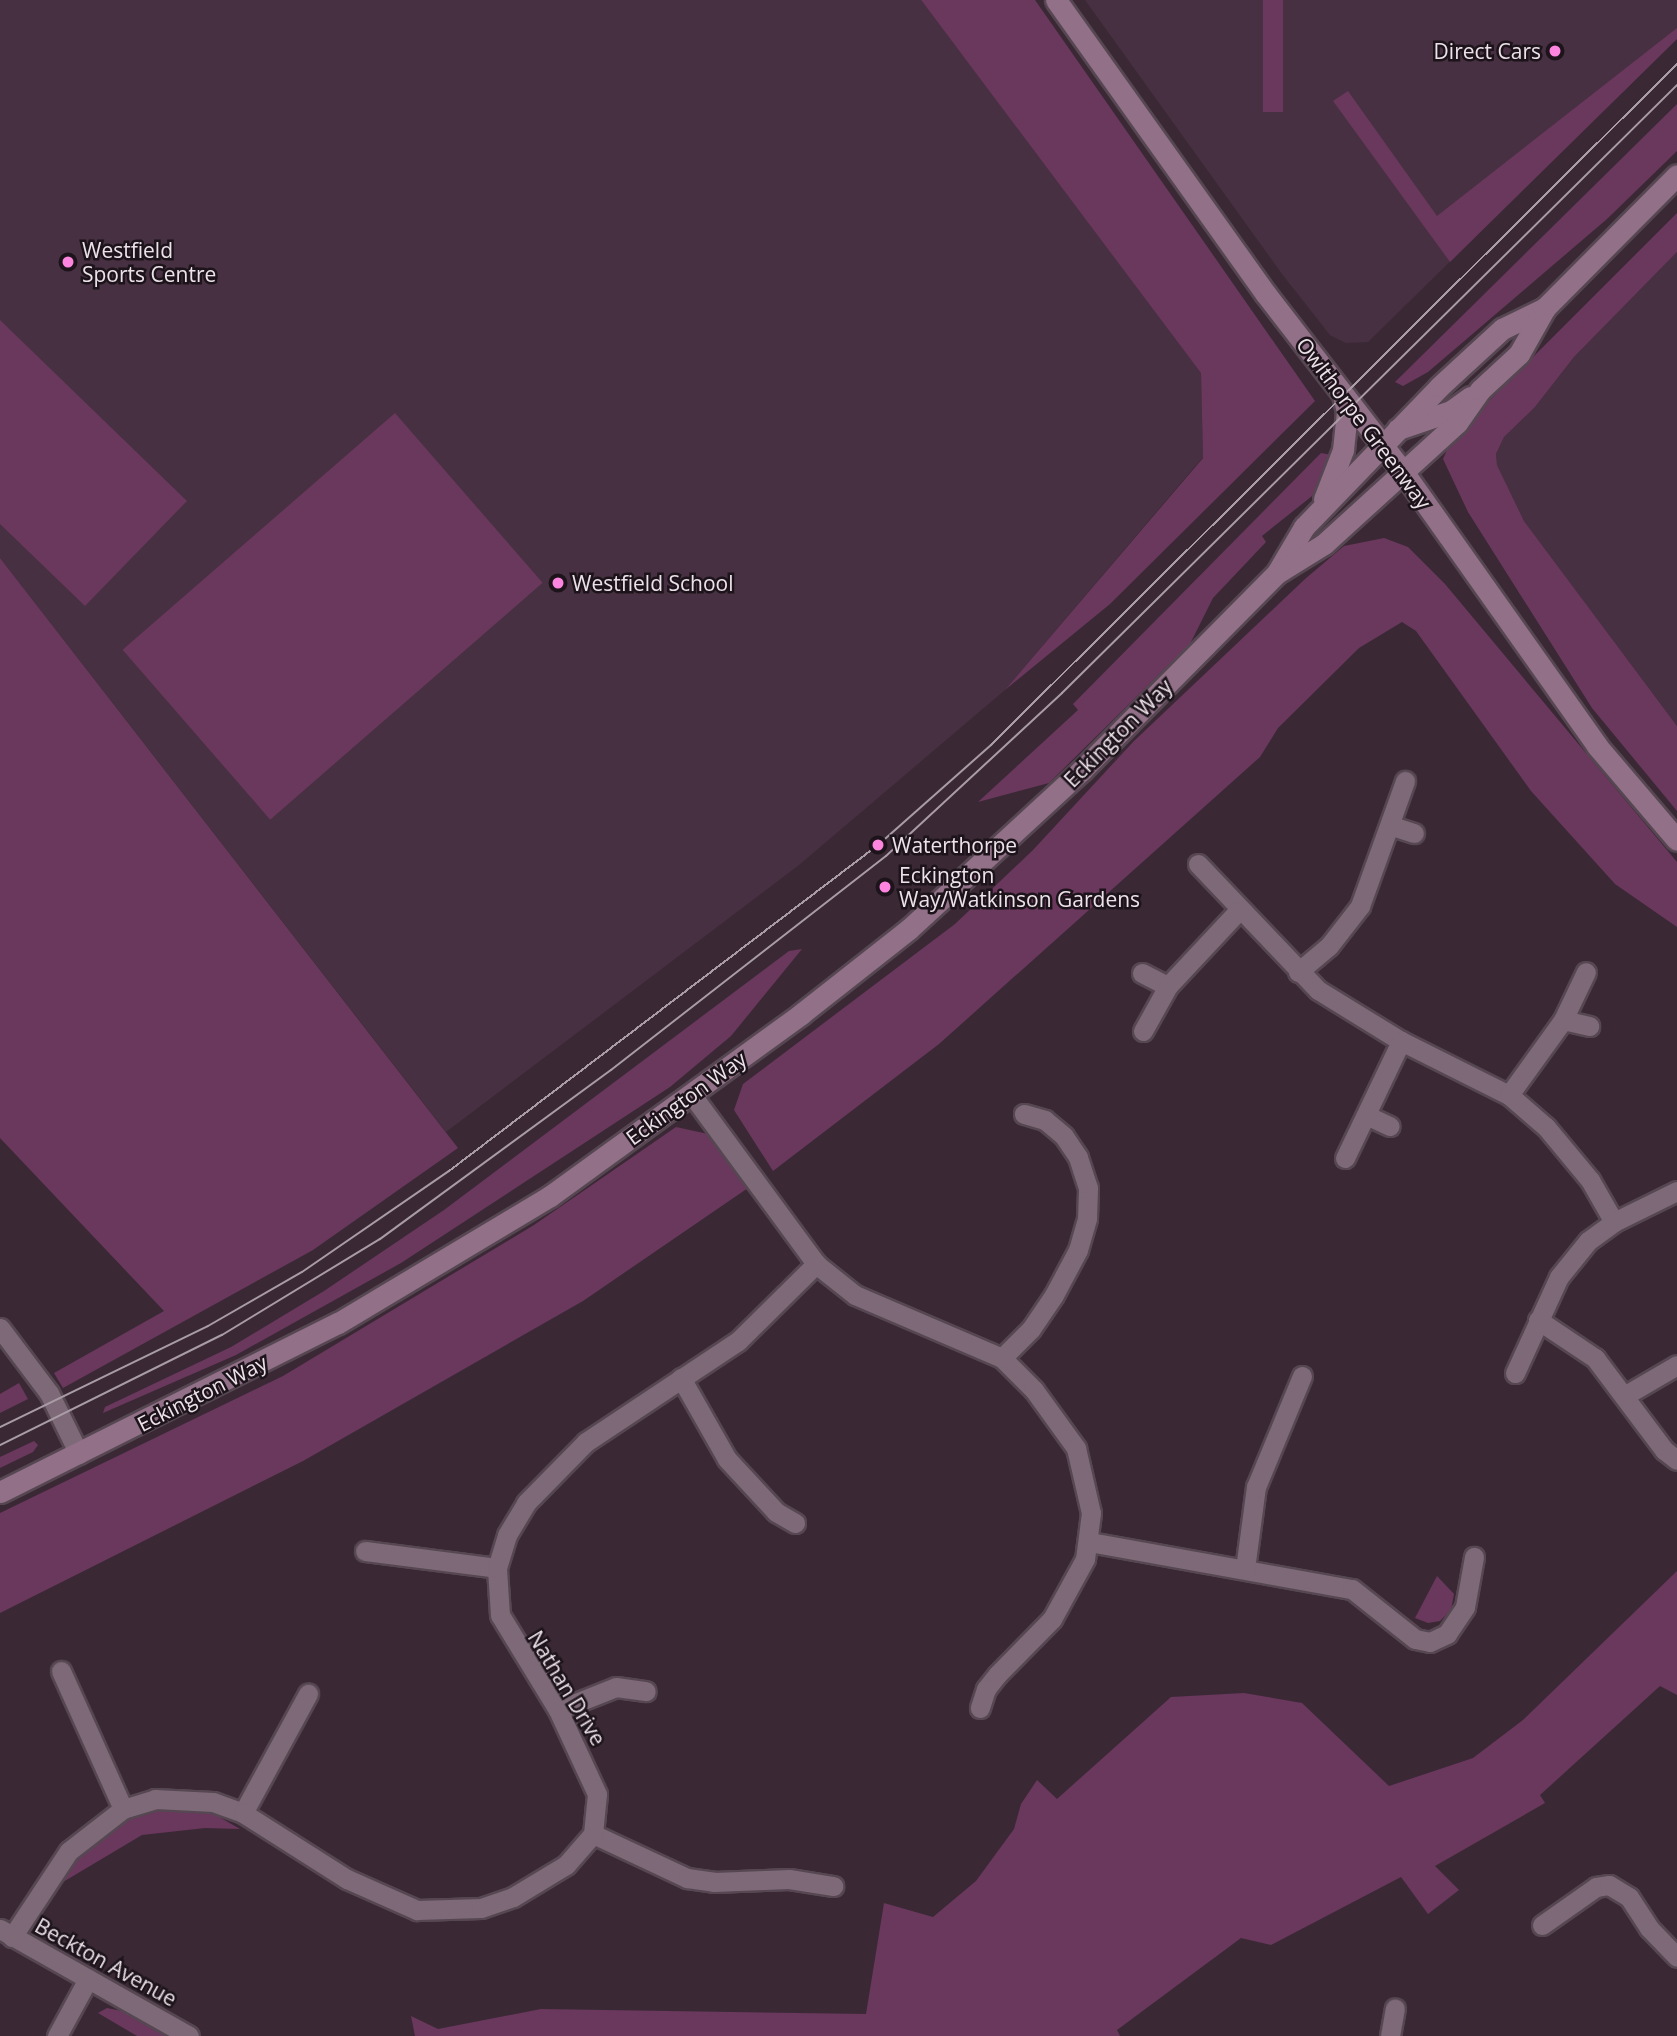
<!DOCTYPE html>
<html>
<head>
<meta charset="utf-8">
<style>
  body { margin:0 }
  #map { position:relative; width:1677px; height:2036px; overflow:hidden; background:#3a2935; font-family:"Open Sans",sans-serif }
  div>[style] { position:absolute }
  .built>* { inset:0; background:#473041 }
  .green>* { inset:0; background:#6a375d; transform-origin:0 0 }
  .roads { filter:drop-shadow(2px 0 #564752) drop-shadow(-2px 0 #564752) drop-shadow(0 2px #564752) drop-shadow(0 -2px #564752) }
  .street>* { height:19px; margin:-9.5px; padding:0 9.5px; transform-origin:9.5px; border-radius:9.5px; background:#7d6977 }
  .secondary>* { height:21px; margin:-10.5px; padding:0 10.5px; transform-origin:10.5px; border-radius:10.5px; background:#917088 }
  .tram>* { height:2px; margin:-1px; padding:0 1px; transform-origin:1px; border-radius:1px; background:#aa9ca6 }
  .dots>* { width:19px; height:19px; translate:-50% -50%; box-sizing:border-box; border:4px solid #1c141a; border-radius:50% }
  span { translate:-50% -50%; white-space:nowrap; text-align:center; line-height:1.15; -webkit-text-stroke:5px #1c141a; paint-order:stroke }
  .poi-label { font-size:21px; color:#eee2ea }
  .right { translate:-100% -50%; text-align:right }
  .left { translate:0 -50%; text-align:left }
  .street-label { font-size:21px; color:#eee2ea }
</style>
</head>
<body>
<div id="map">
  <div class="built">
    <i style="clip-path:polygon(0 0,921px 0,1201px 372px,1203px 457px,1005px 690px,799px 865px,446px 1132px,0 558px)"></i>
    <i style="clip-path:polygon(1085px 0,1677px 0,1677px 39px,1368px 342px,1346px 343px,1330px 335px,1282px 274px)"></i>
    <i style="clip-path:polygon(1677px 252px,1677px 726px,1524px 521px,1497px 465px,1496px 454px,1504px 437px,1535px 407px,1574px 357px)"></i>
  </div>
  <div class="green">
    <i style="clip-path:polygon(921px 0,1035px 0,1315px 401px,1110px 604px,1005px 690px,1203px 458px,1201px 373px)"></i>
    <i style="left:1263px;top:0;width:20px;height:112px"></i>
    <i style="clip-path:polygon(1677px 28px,1677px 39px,1450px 262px,1333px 101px,1348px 91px,1437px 216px)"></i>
    <i style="clip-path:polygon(1677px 104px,1677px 151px,1607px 219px,1428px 372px,1403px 386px,1395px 382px)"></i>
    <i style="clip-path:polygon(1677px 213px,1677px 252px,1574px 357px,1535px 407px,1504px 437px,1496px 454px,1497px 465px,1524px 521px,1677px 726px,1677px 811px,1592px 708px,1468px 512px,1443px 459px,1453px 437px)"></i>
    <i style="clip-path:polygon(0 320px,187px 501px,85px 606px,0 524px)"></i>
    <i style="left:395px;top:413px;width:225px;height:361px;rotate:49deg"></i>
    <i style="clip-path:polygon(1321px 453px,1332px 455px,1328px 474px,1312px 496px,1262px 536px,1266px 542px,1213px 598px,1190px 644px,1049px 783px,978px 802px,1078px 710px,1073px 704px)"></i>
    <i style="clip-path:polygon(1384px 538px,1408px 547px,1445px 584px,1677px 862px,1677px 927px,1615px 884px,1531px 791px,1416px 631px,1402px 622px,1359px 648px,1278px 728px,1260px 757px,939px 1044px,773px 1171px,734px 1110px,743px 1084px,955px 924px,1033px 850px,1133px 742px,1305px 579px,1344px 546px)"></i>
    <i style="clip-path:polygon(0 558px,458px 1148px,313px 1250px,63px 1388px,54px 1373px,164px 1311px,0 1138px)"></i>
    <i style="clip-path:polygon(802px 949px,731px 1036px,670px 1087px,401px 1263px,236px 1355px,103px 1413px,105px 1407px,231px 1347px,324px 1291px,444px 1210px,789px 951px)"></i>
    <i style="clip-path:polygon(676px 1127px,708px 1134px,722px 1146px,748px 1188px,583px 1301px,303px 1461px,0 1613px,0 1513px,283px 1376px,534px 1225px)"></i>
    <i style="clip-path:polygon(19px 1383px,28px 1399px,0 1413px,0 1394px)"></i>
    <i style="clip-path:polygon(34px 1441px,38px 1445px,33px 1452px,0 1468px,0 1457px)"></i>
    <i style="clip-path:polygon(1677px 1571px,1677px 1695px,1660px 1686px,1540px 1795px,1545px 1803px,1435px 1866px,1459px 1890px,1428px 1914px,1401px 1877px,1271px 1945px,1241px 1938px,1117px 2030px,1120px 2036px,415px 2036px,411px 2016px,438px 2029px,541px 2009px,866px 2014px,884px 1903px,933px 1917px,976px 1881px,1014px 1829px,1021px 1804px,1037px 1780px,1057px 1799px,1171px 1697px,1244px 1693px,1302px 1703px,1389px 1786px,1473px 1758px,1523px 1720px)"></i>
    <i style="clip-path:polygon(1437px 1576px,1454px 1594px,1451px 1610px,1440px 1621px,1428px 1623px,1415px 1618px)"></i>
    <i style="clip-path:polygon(174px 1808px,214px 1814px,240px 1829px,205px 1828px,142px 1835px,63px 1882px,79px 1858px,106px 1834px,138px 1815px)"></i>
    <i style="clip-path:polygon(107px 2008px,122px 2011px,165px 2036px,137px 2036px,98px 2013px)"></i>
  </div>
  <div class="roads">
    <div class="street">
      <i style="left:1392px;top:826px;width:23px;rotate:18deg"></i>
      <i style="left:1198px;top:864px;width:174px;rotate:46.4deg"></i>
      <i style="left:1318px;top:990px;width:97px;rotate:31.6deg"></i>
      <i style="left:1401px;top:1041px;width:121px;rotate:26.6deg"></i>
      <i style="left:1509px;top:1095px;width:49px;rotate:40.9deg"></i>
      <i style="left:1546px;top:1127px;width:69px;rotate:50.3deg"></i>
      <i style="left:1590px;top:1180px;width:48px;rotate:60.3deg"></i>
      <i style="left:1298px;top:972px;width:40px;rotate:-40deg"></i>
      <i style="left:1329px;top:946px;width:51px;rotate:-52.2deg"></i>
      <i style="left:1360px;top:906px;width:133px;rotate:-70.2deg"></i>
      <i style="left:1142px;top:973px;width:29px;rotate:27deg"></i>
      <i style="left:1563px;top:1020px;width:27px;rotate:13deg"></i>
      <i style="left:1143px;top:1031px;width:51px;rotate:-60.9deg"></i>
      <i style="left:1168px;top:986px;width:104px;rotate:-46.9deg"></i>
      <i style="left:692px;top:1095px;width:210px;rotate:53.7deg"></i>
      <i style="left:816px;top:1264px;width:50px;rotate:38.5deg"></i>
      <i style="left:855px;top:1295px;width:160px;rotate:23.2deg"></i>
      <i style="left:1002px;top:1358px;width:45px;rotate:45deg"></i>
      <i style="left:1034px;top:1390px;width:72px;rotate:54.1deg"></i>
      <i style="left:1076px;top:1448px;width:67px;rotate:77deg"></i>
      <i style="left:1091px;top:1513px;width:46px;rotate:97.4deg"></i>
      <i style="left:1085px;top:1559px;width:68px;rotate:118.8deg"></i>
      <i style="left:1052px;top:1619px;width:78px;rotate:134.5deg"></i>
      <i style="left:997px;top:1675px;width:18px;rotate:128deg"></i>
      <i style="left:986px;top:1689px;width:20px;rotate:108deg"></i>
      <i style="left:1509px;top:1095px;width:92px;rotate:-54.2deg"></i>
      <i style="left:1563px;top:1020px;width:53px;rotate:-64.4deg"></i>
      <i style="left:1366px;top:1115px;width:26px;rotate:25deg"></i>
      <i style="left:1345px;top:1158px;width:130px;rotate:-64.4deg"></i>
      <i style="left:1538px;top:1320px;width:69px;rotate:33.7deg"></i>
      <i style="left:1595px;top:1358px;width:115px;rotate:53.1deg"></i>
      <i style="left:1664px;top:1450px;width:16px;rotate:38deg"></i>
      <i style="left:0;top:1328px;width:81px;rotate:53deg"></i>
      <i style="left:49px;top:1393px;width:68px;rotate:63.8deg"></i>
      <i style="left:1002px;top:1358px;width:41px;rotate:-45deg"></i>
      <i style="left:1031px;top:1329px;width:41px;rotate:-55.9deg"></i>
      <i style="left:1054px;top:1295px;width:51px;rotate:-61.9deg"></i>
      <i style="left:1078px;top:1250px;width:33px;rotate:-74deg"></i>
      <i style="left:1087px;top:1218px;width:30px;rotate:-88deg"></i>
      <i style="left:1088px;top:1188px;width:33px;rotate:-108deg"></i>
      <i style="left:1078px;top:1157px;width:25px;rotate:-124deg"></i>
      <i style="left:1064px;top:1136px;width:25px;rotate:-140deg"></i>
      <i style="left:1045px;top:1120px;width:22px;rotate:-164deg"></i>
      <i style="left:1515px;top:1373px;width:106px;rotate:-65.4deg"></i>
      <i style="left:1559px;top:1277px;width:46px;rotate:-51.1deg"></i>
      <i style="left:1588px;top:1241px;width:32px;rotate:-36deg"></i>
      <i style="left:1614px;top:1222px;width:70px;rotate:-26.2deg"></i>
      <i style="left:681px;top:1378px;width:93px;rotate:60.4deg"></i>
      <i style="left:727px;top:1459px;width:72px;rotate:47.2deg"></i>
      <i style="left:776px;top:1512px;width:22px;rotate:30deg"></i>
      <i style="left:1624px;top:1396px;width:61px;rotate:-30.3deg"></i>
      <i style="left:1090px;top:1542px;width:266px;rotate:10.2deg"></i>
      <i style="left:1352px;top:1589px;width:80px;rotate:38.4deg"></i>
      <i style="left:1415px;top:1639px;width:15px;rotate:11deg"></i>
      <i style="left:1430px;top:1642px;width:19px;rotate:-25deg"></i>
      <i style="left:1447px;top:1634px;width:32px;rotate:-56deg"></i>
      <i style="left:1465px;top:1607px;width:51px;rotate:-79.8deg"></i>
      <i style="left:365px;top:1551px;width:133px;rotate:7.3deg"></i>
      <i style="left:1245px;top:1569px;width:83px;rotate:-82.4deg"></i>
      <i style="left:1256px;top:1487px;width:120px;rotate:-67.5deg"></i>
      <i style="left:61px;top:1671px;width:151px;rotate:65.8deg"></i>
      <i style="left:558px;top:1710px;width:62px;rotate:-21.6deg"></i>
      <i style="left:616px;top:1687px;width:30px;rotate:8deg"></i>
      <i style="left:243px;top:1813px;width:136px;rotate:-61.4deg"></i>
      <i style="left:593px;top:1834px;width:104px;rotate:25.1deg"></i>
      <i style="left:687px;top:1878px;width:27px;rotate:8deg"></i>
      <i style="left:714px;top:1882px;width:75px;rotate:-2.3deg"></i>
      <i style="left:789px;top:1879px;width:45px;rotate:9deg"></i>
      <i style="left:1542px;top:1925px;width:66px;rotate:-35.1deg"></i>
      <i style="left:1596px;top:1887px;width:13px;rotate:-9deg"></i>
      <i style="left:1609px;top:1885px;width:23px;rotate:31deg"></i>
      <i style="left:1629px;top:1897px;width:37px;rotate:57deg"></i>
      <i style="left:1649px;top:1928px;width:40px;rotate:46deg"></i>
      <i style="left:0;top:1929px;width:217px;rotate:29.5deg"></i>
      <i style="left:12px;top:1937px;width:103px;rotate:-56.5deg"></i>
      <i style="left:69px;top:1851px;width:68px;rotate:-37.9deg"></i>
      <i style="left:123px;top:1809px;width:34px;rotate:-17deg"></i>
      <i style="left:155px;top:1799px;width:58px;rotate:3deg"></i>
      <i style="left:213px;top:1802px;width:32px;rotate:20deg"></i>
      <i style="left:243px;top:1813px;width:123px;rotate:32.4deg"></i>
      <i style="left:347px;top:1879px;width:77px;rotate:23.9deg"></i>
      <i style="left:417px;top:1910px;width:64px;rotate:-1.8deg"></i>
      <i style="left:481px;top:1908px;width:34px;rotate:-19deg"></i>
      <i style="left:513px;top:1897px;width:62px;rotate:-31.1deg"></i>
      <i style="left:566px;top:1865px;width:41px;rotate:-48.9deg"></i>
      <i style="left:593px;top:1834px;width:40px;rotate:-84.3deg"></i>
      <i style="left:597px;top:1794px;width:93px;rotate:-114.9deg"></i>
      <i style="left:558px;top:1710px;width:111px;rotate:-121.4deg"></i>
      <i style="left:500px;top:1615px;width:47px;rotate:-93.7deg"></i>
      <i style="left:497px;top:1568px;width:34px;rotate:-73deg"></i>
      <i style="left:507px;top:1535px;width:37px;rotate:-59deg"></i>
      <i style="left:526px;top:1503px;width:86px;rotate:-45.5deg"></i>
      <i style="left:586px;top:1442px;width:182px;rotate:-33.6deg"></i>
      <i style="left:738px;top:1341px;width:110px;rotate:-44.6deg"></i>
      <i style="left:57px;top:2036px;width:65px;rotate:-61.5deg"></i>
      <i style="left:1390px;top:2036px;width:28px;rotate:-80deg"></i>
    </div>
    <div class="secondary">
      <i style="left:1056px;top:0;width:360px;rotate:54.5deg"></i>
      <i style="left:1265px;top:293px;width:227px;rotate:52.3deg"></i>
      <i style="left:1404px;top:473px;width:334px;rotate:54.7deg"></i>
      <i style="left:1597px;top:746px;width:123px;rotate:49.6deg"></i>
      <i style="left:1398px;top:429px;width:56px;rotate:-18.8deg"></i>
      <i style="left:1451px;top:411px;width:24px;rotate:-36deg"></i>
      <i style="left:1324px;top:499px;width:53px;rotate:-68.8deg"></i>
      <i style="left:1343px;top:450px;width:38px;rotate:-84deg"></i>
      <i style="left:1347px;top:412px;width:17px;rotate:-103deg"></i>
      <i style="left:1278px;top:571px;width:51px;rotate:-59.4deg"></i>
      <i style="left:1304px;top:527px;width:194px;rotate:-46deg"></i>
      <i style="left:1439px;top:387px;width:86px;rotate:-42.6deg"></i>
      <i style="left:1502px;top:329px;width:48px;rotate:-26deg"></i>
      <i style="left:0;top:1492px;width:378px;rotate:-26.6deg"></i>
      <i style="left:338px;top:1323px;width:247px;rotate:-30.9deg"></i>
      <i style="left:550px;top:1196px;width:310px;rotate:-35.9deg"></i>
      <i style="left:801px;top:1014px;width:137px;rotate:-38.2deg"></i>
      <i style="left:909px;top:929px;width:235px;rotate:-42.6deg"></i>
      <i style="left:1082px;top:770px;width:277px;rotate:-45.3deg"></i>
      <i style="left:1277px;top:573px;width:55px;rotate:-31.7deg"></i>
      <i style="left:1324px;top:544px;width:180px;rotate:-42.3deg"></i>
      <i style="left:1457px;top:423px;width:40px;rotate:-55.1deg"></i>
      <i style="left:1480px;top:390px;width:53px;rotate:-42.7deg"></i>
      <i style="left:1519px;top:354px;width:53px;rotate:-60.5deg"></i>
      <i style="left:1545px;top:308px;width:187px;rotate:-45.2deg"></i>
    </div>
  </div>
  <div class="tram">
    <i style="left:0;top:1427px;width:231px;rotate:-25.9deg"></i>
    <i style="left:208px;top:1326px;width:108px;rotate:-29.9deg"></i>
    <i style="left:302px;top:1272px;width:178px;rotate:-34.5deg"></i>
    <i style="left:449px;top:1171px;width:539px;rotate:-37.23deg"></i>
    <i style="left:878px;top:845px;width:151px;rotate:-41.5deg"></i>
    <i style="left:991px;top:745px;width:967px;rotate:-44.79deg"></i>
    <i style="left:0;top:1445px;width:248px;rotate:-26.4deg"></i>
    <i style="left:222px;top:1335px;width:185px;rotate:-31.3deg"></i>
    <i style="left:380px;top:1239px;width:286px;rotate:-36.2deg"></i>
    <i style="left:611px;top:1070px;width:348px;rotate:-37.9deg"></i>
    <i style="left:886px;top:856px;width:240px;rotate:-42.8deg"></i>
    <i style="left:1062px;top:693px;width:865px;rotate:-44.67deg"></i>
  </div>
  <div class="dots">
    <i style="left:1555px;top:51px;background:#fe85df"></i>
    <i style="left:68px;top:262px;background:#fe85df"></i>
    <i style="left:558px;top:583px;background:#fe85df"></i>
    <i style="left:878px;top:845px;background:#fe85df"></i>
    <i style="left:885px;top:887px;background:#fe85df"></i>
  </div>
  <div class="poi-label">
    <span class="right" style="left:1541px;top:51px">Direct Cars</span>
    <span class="left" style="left:82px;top:262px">Westfield<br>Sports Centre</span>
    <span class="left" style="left:572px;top:583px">Westfield School</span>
    <span class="left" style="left:892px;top:845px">Waterthorpe</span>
    <span class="left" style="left:899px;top:887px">Eckington<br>Way/Watkinson Gardens</span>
  </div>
  <div class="street-label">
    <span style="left:1364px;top:423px;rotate:53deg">Owlthorpe Greenway</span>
    <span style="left:1118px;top:733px;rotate:-45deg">Eckington Way</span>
    <span style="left:686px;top:1098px;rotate:-36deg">Eckington Way</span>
    <span style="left:202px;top:1393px;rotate:-27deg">Eckington Way</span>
    <span style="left:567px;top:1688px;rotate:59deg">Nathan Drive</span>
    <span style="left:106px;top:1962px;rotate:29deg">Beckton Avenue</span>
  </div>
</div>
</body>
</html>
